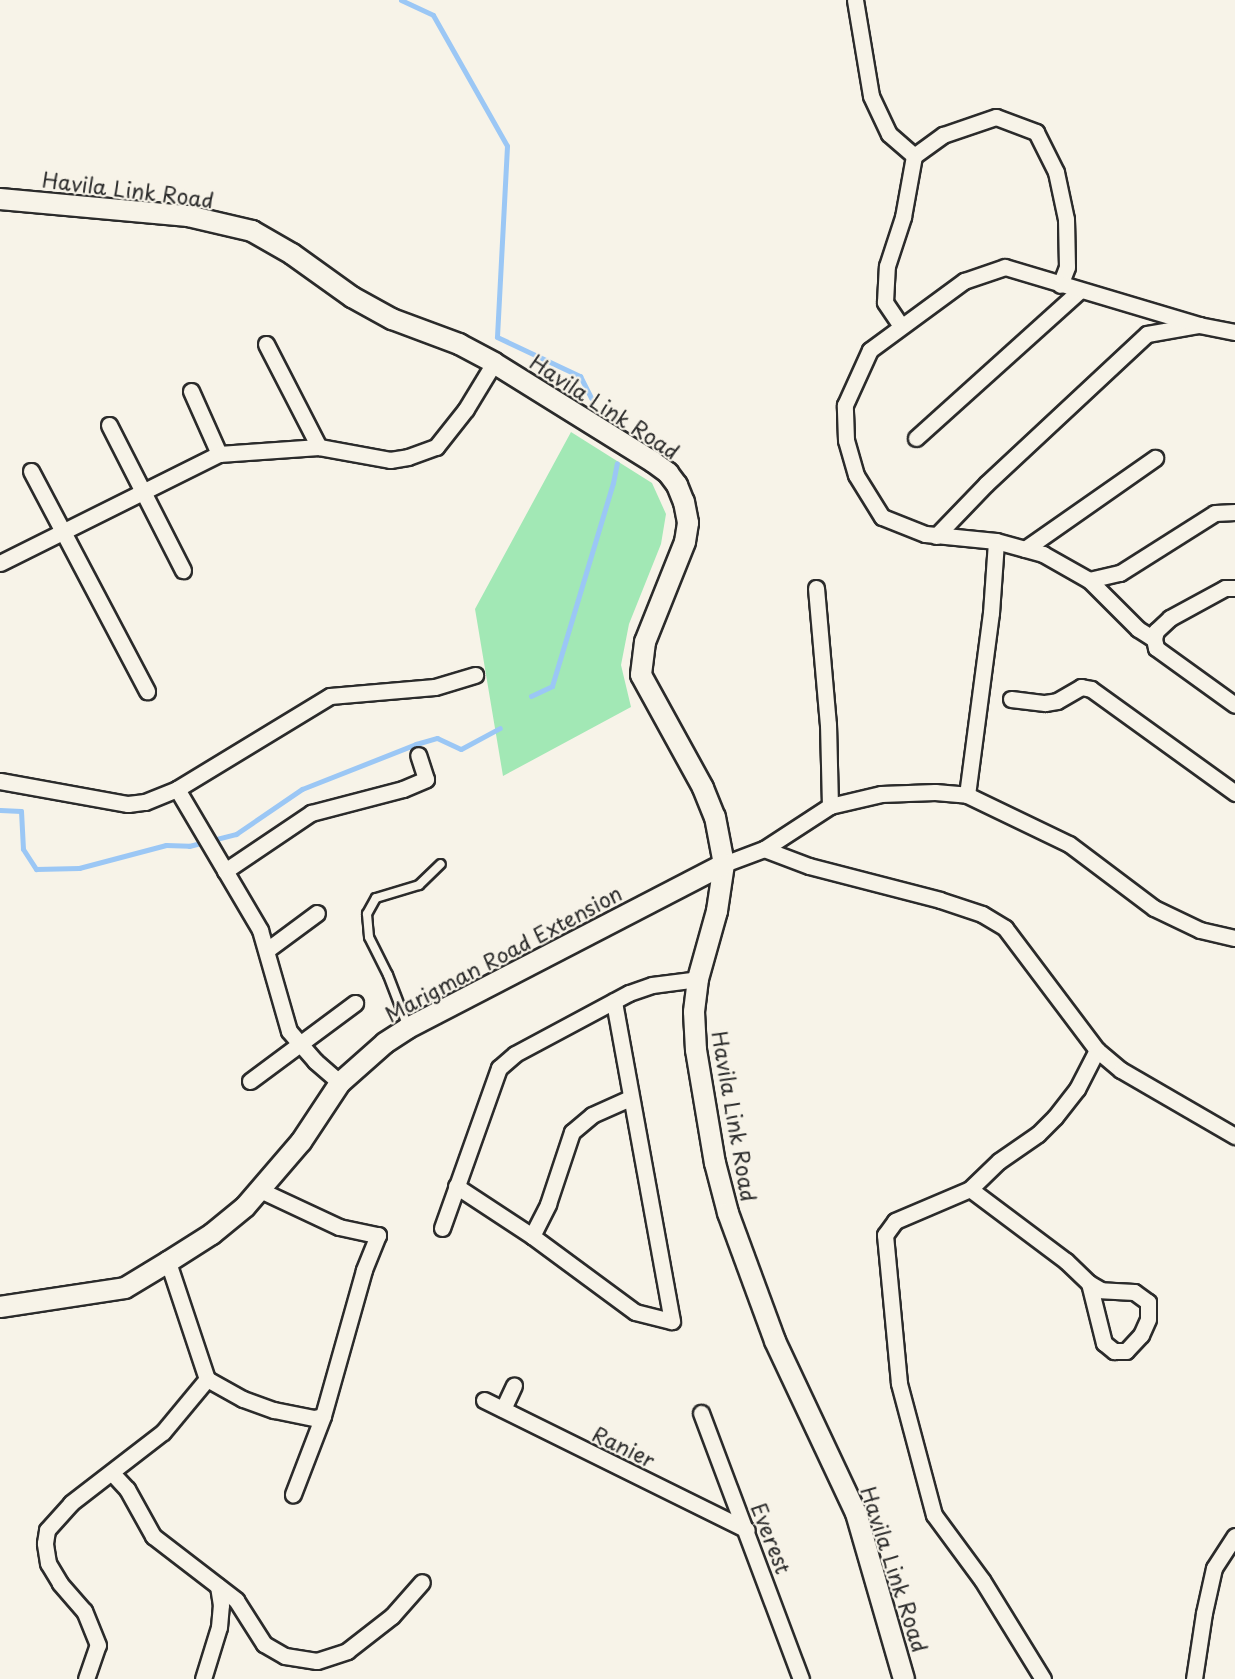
<!DOCTYPE html>
<html>
<head>
<meta charset="utf-8">
<style>
  body { margin:0 }
  #map { position:relative; width:1235px; height:1679px; overflow:hidden; background:#f7f3e8; font-family:"Playpen Sans",sans-serif }
  div>[style] { position:absolute }
  .green>* { inset:0; background:#a2e8b5 }
  .stream>* { height:5px; margin:-2.5px; padding:0 2.5px; transform-origin:2.5px; border-radius:2.5px; background:#9bc7f5 }
  .roads { filter:drop-shadow(2px 0 #2b2b2b) drop-shadow(-2px 0 #2b2b2b) drop-shadow(0 2px #2b2b2b) drop-shadow(0 -2px #2b2b2b) }
  .service>* { height:8px; margin:-4px; padding:0 4px; transform-origin:4px; border-radius:4px; background:#f7f3e8 }
  .minor>* { height:15px; margin:-7.5px; padding:0 7.5px; transform-origin:7.5px; border-radius:7.5px; background:#f7f3e8 }
  .tertiary>* { height:20px; margin:-10px; padding:0 10px; transform-origin:10px; border-radius:10px; background:#f7f3e8 }
  span { translate:-50% -50%; white-space:nowrap; text-align:center; line-height:1.15; -webkit-text-stroke:4.5px #f7f3e8; paint-order:stroke }
  .street-label { font-size:21px; color:#2b2b2b }
</style>
</head>
<body>
<div id="map">
  <div class="green">
    <i style="clip-path:polygon(571px 432px,652px 483px,666px 514px,661px 544px,629px 624px,621px 665px,631px 707px,503px 776px,475px 609px)"></i>
  </div>
  <div class="stream">
    <i style="left:401px;top:0;width:35px;rotate:25deg"></i>
    <i style="left:433px;top:15px;width:150px;rotate:60.5deg"></i>
    <i style="left:507px;top:146px;width:191px;rotate:93deg"></i>
    <i style="left:497px;top:337px;width:92px;rotate:25.2deg"></i>
    <i style="left:580px;top:376px;width:25px;rotate:63deg"></i>
    <i style="left:531px;top:696px;width:23px;rotate:-25deg"></i>
    <i style="left:552px;top:686px;width:212px;rotate:-73.3deg"></i>
    <i style="left:613px;top:483px;width:20px;rotate:-79deg"></i>
    <i style="left:0;top:810px;width:21px;rotate:3deg"></i>
    <i style="left:21px;top:811px;width:38px;rotate:87deg"></i>
    <i style="left:23px;top:849px;width:24px;rotate:57deg"></i>
    <i style="left:36px;top:869px;width:43px;rotate:-1.3deg"></i>
    <i style="left:79px;top:868px;width:90px;rotate:-14.8deg"></i>
    <i style="left:166px;top:845px;width:23px;rotate:2deg"></i>
    <i style="left:189px;top:846px;width:49px;rotate:-14.3deg"></i>
    <i style="left:236px;top:834px;width:80px;rotate:-34.3deg"></i>
    <i style="left:302px;top:789px;width:123px;rotate:-21.5deg"></i>
    <i style="left:416px;top:744px;width:22px;rotate:-16deg"></i>
    <i style="left:437px;top:738px;width:26px;rotate:25deg"></i>
    <i style="left:461px;top:749px;width:44px;rotate:-28.3deg"></i>
  </div>
  <div class="roads">
    <div class="service">
      <i style="left:408px;top:1027px;width:56px;rotate:-111deg"></i>
      <i style="left:388px;top:975px;width:42px;rotate:-116.6deg"></i>
      <i style="left:369px;top:937px;width:23px;rotate:-95deg"></i>
      <i style="left:367px;top:914px;width:18px;rotate:-61deg"></i>
      <i style="left:376px;top:898px;width:45px;rotate:-16.8deg"></i>
      <i style="left:419px;top:885px;width:30px;rotate:-44deg"></i>
    </div>
    <div class="minor">
      <i style="left:855px;top:0;width:97px;rotate:80.5deg"></i>
      <i style="left:871px;top:96px;width:42px;rotate:64.7deg"></i>
      <i style="left:889px;top:134px;width:33px;rotate:41deg"></i>
      <i style="left:914px;top:156px;width:36px;rotate:-36deg"></i>
      <i style="left:943px;top:135px;width:56px;rotate:-18.8deg"></i>
      <i style="left:996px;top:117px;width:43px;rotate:20.6deg"></i>
      <i style="left:1036px;top:132px;width:45px;rotate:63.4deg"></i>
      <i style="left:1056px;top:172px;width:48px;rotate:78deg"></i>
      <i style="left:1066px;top:219px;width:48px;rotate:88.8deg"></i>
      <i style="left:1067px;top:267px;width:19px;rotate:111deg"></i>
      <i style="left:901px;top:326px;width:29px;rotate:-124deg"></i>
      <i style="left:885px;top:302px;width:36px;rotate:-87deg"></i>
      <i style="left:887px;top:266px;width:52px;rotate:-71.9deg"></i>
      <i style="left:903px;top:217px;width:62px;rotate:-79.8deg"></i>
      <i style="left:266px;top:344px;width:116px;rotate:62.8deg"></i>
      <i style="left:191px;top:391px;width:69px;rotate:66deg"></i>
      <i style="left:109px;top:425px;width:163px;rotate:63deg"></i>
      <i style="left:916px;top:438px;width:219px;rotate:-42deg"></i>
      <i style="left:31px;top:471px;width:249px;rotate:62.2deg"></i>
      <i style="left:936px;top:536px;width:72px;rotate:-46.1deg"></i>
      <i style="left:986px;top:484px;width:220px;rotate:-43deg"></i>
      <i style="left:1147px;top:334px;width:53px;rotate:-9.8deg"></i>
      <i style="left:1199px;top:325px;width:37px;rotate:11deg"></i>
      <i style="left:996px;top:541px;width:49px;rotate:15.5deg"></i>
      <i style="left:1043px;top:554px;width:53px;rotate:29.5deg"></i>
      <i style="left:1089px;top:580px;width:32px;rotate:-13deg"></i>
      <i style="left:1120px;top:573px;width:112px;rotate:-32.3deg"></i>
      <i style="left:1215px;top:513px;width:20px;rotate:-3deg"></i>
      <i style="left:1025px;top:549px;width:159px;rotate:-35deg"></i>
      <i style="left:0;top:563px;width:245px;rotate:-26.5deg"></i>
      <i style="left:219px;top:454px;width:100px;rotate:-4deg"></i>
      <i style="left:319px;top:447px;width:72px;rotate:10.4deg"></i>
      <i style="left:390px;top:460px;width:18px;rotate:-9deg"></i>
      <i style="left:408px;top:457px;width:30px;rotate:-20deg"></i>
      <i style="left:436px;top:447px;width:48px;rotate:-51.7deg"></i>
      <i style="left:466px;top:409px;width:54px;rotate:-58.7deg"></i>
      <i style="left:1089px;top:580px;width:69px;rotate:45deg"></i>
      <i style="left:1138px;top:629px;width:19px;rotate:32deg"></i>
      <i style="left:816px;top:588px;width:137px;rotate:85deg"></i>
      <i style="left:828px;top:724px;width:82px;rotate:88.6deg"></i>
      <i style="left:1235px;top:588px;width:10px;rotate:180deg"></i>
      <i style="left:1225px;top:588px;width:63px;rotate:151.4deg"></i>
      <i style="left:1170px;top:618px;width:19px;rotate:137deg"></i>
      <i style="left:1156px;top:631px;width:8px;rotate:104deg"></i>
      <i style="left:1154px;top:639px;width:9px;rotate:77deg"></i>
      <i style="left:1156px;top:648px;width:97px;rotate:35.8deg"></i>
      <i style="left:1011px;top:699px;width:34px;rotate:7deg"></i>
      <i style="left:1045px;top:703px;width:12px;rotate:-9deg"></i>
      <i style="left:1057px;top:701px;width:28px;rotate:-30deg"></i>
      <i style="left:1081px;top:687px;width:10px;rotate:11deg"></i>
      <i style="left:1091px;top:689px;width:178px;rotate:35.8deg"></i>
      <i style="left:0;top:781px;width:130px;rotate:10.2deg"></i>
      <i style="left:128px;top:804px;width:17px;rotate:-7deg"></i>
      <i style="left:145px;top:802px;width:35px;rotate:-22deg"></i>
      <i style="left:177px;top:789px;width:179px;rotate:-31.3deg"></i>
      <i style="left:330px;top:696px;width:105px;rotate:-4.9deg"></i>
      <i style="left:435px;top:687px;width:42px;rotate:-16.7deg"></i>
      <i style="left:177px;top:789px;width:164px;rotate:59.5deg"></i>
      <i style="left:260px;top:930px;width:105px;rotate:74deg"></i>
      <i style="left:289px;top:1031px;width:40px;rotate:49deg"></i>
      <i style="left:315px;top:1061px;width:33px;rotate:41deg"></i>
      <i style="left:967px;top:795px;width:184px;rotate:-82.5deg"></i>
      <i style="left:991px;top:613px;width:72px;rotate:-86deg"></i>
      <i style="left:996px;top:541px;width:71px;rotate:-174.4deg"></i>
      <i style="left:925px;top:534px;width:46px;rotate:-158.4deg"></i>
      <i style="left:882px;top:517px;width:49px;rotate:-121.8deg"></i>
      <i style="left:856px;top:475px;width:36px;rotate:-106deg"></i>
      <i style="left:846px;top:440px;width:35px;rotate:-92deg"></i>
      <i style="left:845px;top:405px;width:60px;rotate:-65.6deg"></i>
      <i style="left:870px;top:350px;width:117px;rotate:-36.3deg"></i>
      <i style="left:964px;top:281px;width:43px;rotate:-18.9deg"></i>
      <i style="left:1005px;top:267px;width:202px;rotate:16.6deg"></i>
      <i style="left:764px;top:849px;width:48px;rotate:20.7deg"></i>
      <i style="left:809px;top:866px;width:135px;rotate:14.5deg"></i>
      <i style="left:940px;top:900px;width:44px;rotate:18.4deg"></i>
      <i style="left:982px;top:914px;width:27px;rotate:31deg"></i>
      <i style="left:1005px;top:928px;width:153px;rotate:53deg"></i>
      <i style="left:1097px;top:1050px;width:31px;rotate:40deg"></i>
      <i style="left:1121px;top:1070px;width:132px;rotate:30.1deg"></i>
      <i style="left:724px;top:864px;width:43px;rotate:-20.6deg"></i>
      <i style="left:764px;top:849px;width:79px;rotate:-33.1deg"></i>
      <i style="left:830px;top:806px;width:52px;rotate:-13.2deg"></i>
      <i style="left:881px;top:794px;width:54px;rotate:-2.1deg"></i>
      <i style="left:935px;top:792px;width:32px;rotate:5deg"></i>
      <i style="left:967px;top:795px;width:113px;rotate:25.7deg"></i>
      <i style="left:1069px;top:844px;width:106px;rotate:37deg"></i>
      <i style="left:1154px;top:908px;width:51px;rotate:25.6deg"></i>
      <i style="left:1200px;top:930px;width:36px;rotate:13deg"></i>
      <i style="left:225px;top:871px;width:104px;rotate:-34deg"></i>
      <i style="left:311px;top:813px;width:95px;rotate:-14.6deg"></i>
      <i style="left:403px;top:789px;width:25px;rotate:-23deg"></i>
      <i style="left:426px;top:779px;width:25px;rotate:-108deg"></i>
      <i style="left:267px;top:950px;width:62px;rotate:-36.5deg"></i>
      <i style="left:250px;top:1081px;width:131px;rotate:-36.6deg"></i>
      <i style="left:456px;top:1186px;width:91px;rotate:33.3deg"></i>
      <i style="left:532px;top:1236px;width:128px;rotate:36.4deg"></i>
      <i style="left:635px;top:1312px;width:38px;rotate:14deg"></i>
      <i style="left:672px;top:1321px;width:325px;rotate:-100.3deg"></i>
      <i style="left:970px;top:1189px;width:120px;rotate:36.9deg"></i>
      <i style="left:1066px;top:1261px;width:32px;rotate:44deg"></i>
      <i style="left:1089px;top:1283px;width:62px;rotate:76deg"></i>
      <i style="left:1104px;top:1343px;width:13px;rotate:39deg"></i>
      <i style="left:1114px;top:1351px;width:12px"></i>
      <i style="left:1126px;top:1351px;width:22px;rotate:-47deg"></i>
      <i style="left:1141px;top:1335px;width:17px;rotate:-66deg"></i>
      <i style="left:1148px;top:1319px;width:17px;rotate:-90deg"></i>
      <i style="left:1148px;top:1302px;width:17px;rotate:-144deg"></i>
      <i style="left:1134px;top:1292px;width:33px;rotate:-177deg"></i>
      <i style="left:1101px;top:1290px;width:14px;rotate:-150deg"></i>
      <i style="left:260px;top:1190px;width:87px;rotate:25.1deg"></i>
      <i style="left:339px;top:1227px;width:40px;rotate:12deg"></i>
      <i style="left:378px;top:1235px;width:38px;rotate:112deg"></i>
      <i style="left:364px;top:1270px;width:152px;rotate:105.7deg"></i>
      <i style="left:323px;top:1416px;width:84px;rotate:111deg"></i>
      <i style="left:442px;top:1228px;width:170px;rotate:-70.4deg"></i>
      <i style="left:499px;top:1068px;width:21px;rotate:-41deg"></i>
      <i style="left:515px;top:1054px;width:129px;rotate:-28.2deg"></i>
      <i style="left:629px;top:993px;width:24px;rotate:-19deg"></i>
      <i style="left:652px;top:985px;width:46px;rotate:-7.4deg"></i>
      <i style="left:532px;top:1236px;width:36px;rotate:-63deg"></i>
      <i style="left:548px;top:1204px;width:76px;rotate:-71.6deg"></i>
      <i style="left:572px;top:1132px;width:26px;rotate:-40deg"></i>
      <i style="left:592px;top:1115px;width:42px;rotate:-24.1deg"></i>
      <i style="left:168px;top:1262px;width:123px;rotate:71.6deg"></i>
      <i style="left:207px;top:1379px;width:41px;rotate:29.1deg"></i>
      <i style="left:243px;top:1399px;width:33px;rotate:20deg"></i>
      <i style="left:274px;top:1410px;width:41px;rotate:11.3deg"></i>
      <i style="left:314px;top:1418px;width:9px;rotate:-13deg"></i>
      <i style="left:484px;top:1400px;width:293px;rotate:26.3deg"></i>
      <i style="left:503px;top:1409px;width:26px;rotate:-65deg"></i>
      <i style="left:701px;top:1413px;width:284px;rotate:69.4deg"></i>
      <i style="left:112px;top:1473px;width:22px;rotate:47deg"></i>
      <i style="left:127px;top:1489px;width:54px;rotate:61deg"></i>
      <i style="left:153px;top:1536px;width:105px;rotate:37.6deg"></i>
      <i style="left:236px;top:1600px;width:52px;rotate:57.5deg"></i>
      <i style="left:264px;top:1644px;width:24px;rotate:30deg"></i>
      <i style="left:285px;top:1656px;width:32px;rotate:9deg"></i>
      <i style="left:317px;top:1661px;width:32px;rotate:-18deg"></i>
      <i style="left:347px;top:1651px;width:57px;rotate:-37.9deg"></i>
      <i style="left:392px;top:1616px;width:45px;rotate:-48.6deg"></i>
      <i style="left:86px;top:1679px;width:36px;rotate:-71deg"></i>
      <i style="left:98px;top:1645px;width:37px;rotate:-112deg"></i>
      <i style="left:84px;top:1611px;width:37px;rotate:-131deg"></i>
      <i style="left:60px;top:1583px;width:23px;rotate:-121deg"></i>
      <i style="left:48px;top:1563px;width:20px;rotate:-99deg"></i>
      <i style="left:45px;top:1543px;width:13px;rotate:-81deg"></i>
      <i style="left:47px;top:1530px;width:36px;rotate:-48deg"></i>
      <i style="left:71px;top:1503px;width:116px;rotate:-37.7deg"></i>
      <i style="left:163px;top:1432px;width:69px;rotate:-50.3deg"></i>
      <i style="left:203px;top:1679px;width:54px;rotate:-72.9deg"></i>
      <i style="left:219px;top:1627px;width:22px;rotate:-85deg"></i>
      <i style="left:221px;top:1605px;width:19px;rotate:-99deg"></i>
      <i style="left:1043px;top:1679px;width:116px;rotate:-121.6deg"></i>
      <i style="left:982px;top:1580px;width:81px;rotate:-126.4deg"></i>
      <i style="left:934px;top:1515px;width:137px;rotate:-104.9deg"></i>
      <i style="left:899px;top:1383px;width:149px;rotate:-95.4deg"></i>
      <i style="left:885px;top:1235px;width:17px;rotate:-54deg"></i>
      <i style="left:895px;top:1221px;width:82px;rotate:-23.1deg"></i>
      <i style="left:970px;top:1189px;width:40px;rotate:-44deg"></i>
      <i style="left:999px;top:1161px;width:47px;rotate:-34.7deg"></i>
      <i style="left:1038px;top:1134px;width:24px;rotate:-45deg"></i>
      <i style="left:1055px;top:1117px;width:36px;rotate:-52deg"></i>
      <i style="left:1077px;top:1089px;width:44px;rotate:-62.9deg"></i>
      <i style="left:1194px;top:1679px;width:67px;rotate:-81.4deg"></i>
      <i style="left:1204px;top:1613px;width:46px;rotate:-77.5deg"></i>
      <i style="left:1214px;top:1568px;width:38px;rotate:-57deg"></i>
    </div>
    <div class="tertiary">
      <i style="left:0;top:199px;width:189px;rotate:5.2deg"></i>
      <i style="left:188px;top:216px;width:66px;rotate:13.2deg"></i>
      <i style="left:252px;top:231px;width:46px;rotate:29.9deg"></i>
      <i style="left:292px;top:254px;width:74px;rotate:35.6deg"></i>
      <i style="left:352px;top:297px;width:46px;rotate:28.8deg"></i>
      <i style="left:392px;top:319px;width:72px;rotate:20.5deg"></i>
      <i style="left:459px;top:344px;width:40px;rotate:28deg"></i>
      <i style="left:494px;top:363px;width:187px;rotate:31.9deg"></i>
      <i style="left:653px;top:462px;width:19px;rotate:36deg"></i>
      <i style="left:668px;top:473px;width:15px;rotate:53deg"></i>
      <i style="left:677px;top:485px;width:18px;rotate:68deg"></i>
      <i style="left:684px;top:502px;width:21px;rotate:79deg"></i>
      <i style="left:688px;top:523px;width:19px;rotate:99deg"></i>
      <i style="left:685px;top:542px;width:108px;rotate:111.8deg"></i>
      <i style="left:645px;top:642px;width:33px;rotate:97deg"></i>
      <i style="left:641px;top:675px;width:129px;rotate:61.2deg"></i>
      <i style="left:703px;top:788px;width:31px;rotate:68deg"></i>
      <i style="left:715px;top:817px;width:48px;rotate:79.2deg"></i>
      <i style="left:724px;top:864px;width:48px;rotate:98.5deg"></i>
      <i style="left:717px;top:911px;width:71px;rotate:105.6deg"></i>
      <i style="left:698px;top:979px;width:33px;rotate:97deg"></i>
      <i style="left:694px;top:1012px;width:38px;rotate:87deg"></i>
      <i style="left:696px;top:1050px;width:115px;rotate:80.5deg"></i>
      <i style="left:715px;top:1163px;width:52px;rotate:75.4deg"></i>
      <i style="left:728px;top:1213px;width:136px;rotate:69.8deg"></i>
      <i style="left:775px;top:1341px;width:190px;rotate:64.8deg"></i>
      <i style="left:856px;top:1513px;width:173px;rotate:73.9deg"></i>
      <i style="left:0;top:1307px;width:126px;rotate:-8.6deg"></i>
      <i style="left:125px;top:1288px;width:50px;rotate:-31.2deg"></i>
      <i style="left:168px;top:1262px;width:52px;rotate:-32.5deg"></i>
      <i style="left:212px;top:1234px;width:43px;rotate:-39.3deg"></i>
      <i style="left:245px;top:1207px;width:86px;rotate:-49.3deg"></i>
      <i style="left:301px;top:1142px;width:71px;rotate:-56.5deg"></i>
      <i style="left:340px;top:1083px;width:60px;rotate:-41.6deg"></i>
      <i style="left:385px;top:1043px;width:27px;rotate:-33deg"></i>
      <i style="left:408px;top:1028px;width:356px;rotate:-27.4deg"></i>
    </div>
  </div>
  <div class="street-label">
    <span style="left:128px;top:189px;rotate:7deg">Havila Link Road</span>
    <span style="left:605px;top:406px;rotate:33deg">Havila Link Road</span>
    <span style="left:503px;top:953px;rotate:-28deg">Marigman Road Extension</span>
    <span style="left:735px;top:1116px;rotate:80deg">Havila Link Road</span>
    <span style="left:624px;top:1446px;rotate:26deg">Ranier</span>
    <span style="left:772px;top:1538px;rotate:69deg">Everest</span>
    <span style="left:895px;top:1569px;rotate:72deg">Havila Link Road</span>
  </div>
</div>
</body>
</html>
